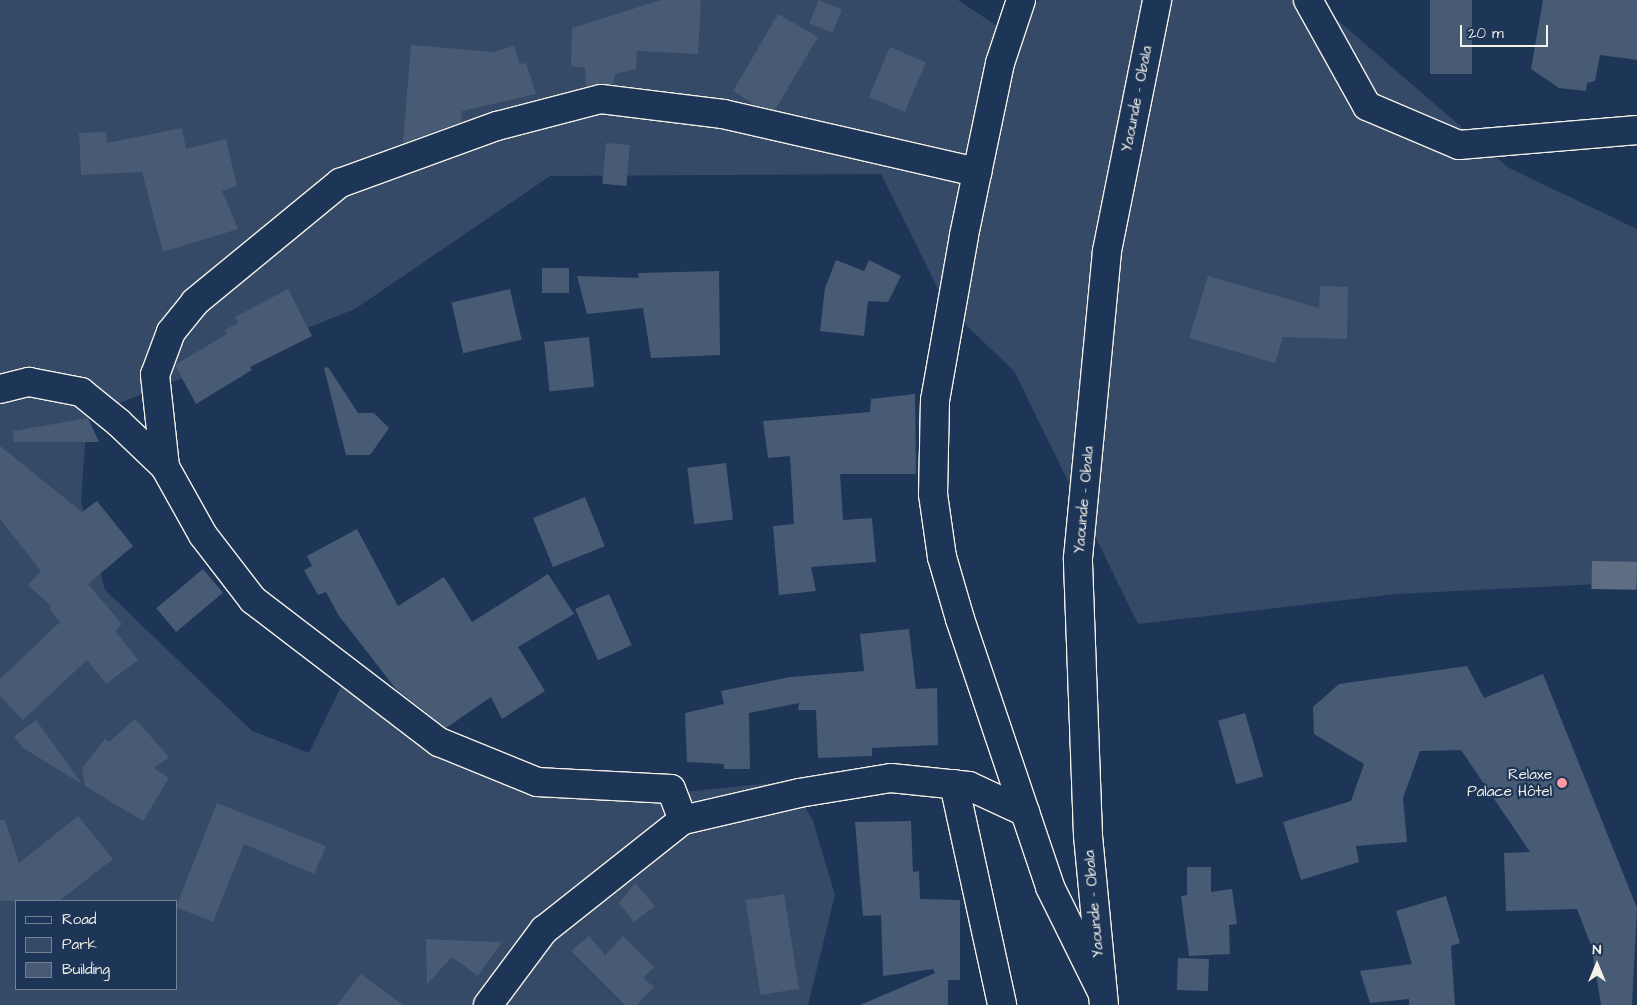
<!DOCTYPE html>
<html>
<head>
<meta charset="utf-8">
<style>
  body { margin:0 }
  #map { position:relative; width:1637px; height:1005px; overflow:hidden; background:#1d3557; font-family:"Architects Daughter",sans-serif }
  div>[style] { position:absolute }
  .green>* { inset:0; background:#354a67 }
  .water>* { inset:0; background:#5e6d82; transform-origin:0 0 }
  .building>* { inset:0; background:#485b74; transform-origin:0 0 }
  .roads { filter:drop-shadow(1px 0 #f4f1e8) drop-shadow(-1px 0 #f4f1e8) drop-shadow(0 1px #f4f1e8) drop-shadow(0 -1px #f4f1e8) }
  .minor>* { height:28px; margin:-14px; padding:0 14px; transform-origin:14px; border-radius:14px; background:#1d3557 }
  .highway>* { height:28px; margin:-14px; padding:0 14px; transform-origin:14px; border-radius:14px; background:#1d3557 }
  .dots>* { width:14px; height:14px; translate:-50% -50%; box-sizing:border-box; border:2px solid #1d3557; border-radius:50% }
  span { translate:-50% -50%; white-space:nowrap; text-align:center; line-height:1.15; -webkit-text-stroke:4.5px #1d3557; paint-order:stroke }
  .street-label { font-size:15px; color:#f4f1e8 }
  .poi-label { font-size:15px; color:#f4f1e8 }
  .right { translate:-100% -50%; text-align:right }
  .legend { position:absolute; left:15px; top:900px; width:162px; height:90px; box-sizing:border-box; background:#1d3557; border:1px solid #738091; margin:0; padding:6px 9px; list-style:none; font-size:15px; color:#f4f1e8 }
  .legend li { display:flex; align-items:center; gap:10px; height:25px }
  .legend b { width:25px; border:1px solid #738091 }
  .north { position:absolute; left:1572px; top:940px; width:50px; height:50px; -webkit-text-stroke:4px #1d3557; paint-order:stroke; rotate:0deg; font-size:14px; font-weight:700; line-height:20px; text-align:center; color:#f4f1e8 }
  .north::after { content:''; display:block; margin:auto; width:18px; height:22px; background:#f4f1e8; clip-path:polygon(50% 0,100% 100%,50% 72%,0 100%) }
  .scale { position:absolute; left:1460px; top:25px; width:88px; height:22px; box-sizing:border-box; border:2px solid #f4f1e8; border-top:0; padding-left:6px; font-size:15px; line-height:18px; white-space:nowrap; color:#f4f1e8; -webkit-text-stroke:4px #1d3557; paint-order:stroke }
</style>
</head>
<body>
<div id="map">
  <div class="green">
    <i style="clip-path:polygon(evenodd,0 0,958px 0,997px 26px,1040px 0,1314px 0,1509px 168px,1637px 229px,1637px 582px,1396px 594px,1138px 624px,1014px 371px,947px 307px,881px 174px,550px 176px,355px 309px,87px 416px,81px 501px,105px 590px,252px 731px,309px 753px,352px 664px,433px 735px,536px 779px,674px 793px,791px 781px,813px 821px,835px 895px,808px 1005px,0 1005px,0 0,16px 901px,176px 901px,176px 989px,16px 989px,16px 901px)"></i>
  </div>
  <div class="water">
    <i style="left:1592px;top:561px;width:45px;height:28px;rotate:1deg"></i>
  </div>
  <div class="building">
    <i style="clip-path:polygon(661px 0,701px 0,698px 54px,637px 51px,636px 69px,615px 74px,613px 85px,586px 87px,585px 68px,571px 66px,572px 28px)"></i>
    <i style="left:819px;top:0;width:25px;height:25px;rotate:23deg"></i>
    <i style="left:1430px;top:0;width:42px;height:74px"></i>
    <i style="clip-path:polygon(1543px 0,1637px 0,1637px 60px,1600px 55px,1595px 81px,1587px 83px,1586px 91px,1559px 88px,1531px 69px)"></i>
    <i style="clip-path:polygon(778px 14px,818px 37px,775px 110px,755px 105px,733px 91px)"></i>
    <i style="clip-path:polygon(411px 45px,493px 52px,514px 46px,520px 64px,526px 63px,536px 94px,462px 111px,461px 122px,403px 143px)"></i>
    <i style="left:890px;top:47px;width:39px;height:54px;rotate:23deg"></i>
    <i style="clip-path:polygon(182px 128px,186px 149px,226px 139px,237px 186px,222px 191px,238px 229px,163px 252px,142px 172px,81px 175px,79px 133px,106px 132px,107px 143px)"></i>
    <i style="left:606px;top:143px;width:24px;height:41px;rotate:5deg"></i>
    <i style="clip-path:polygon(836px 260px,864px 271px,869px 260px,901px 276px,888px 302px,868px 301px,864px 336px,820px 331px,825px 288px)"></i>
    <i style="left:542px;top:268px;width:27px;height:25px"></i>
    <i style="clip-path:polygon(719px 271px,720px 355px,651px 358px,643px 308px,587px 314px,577px 276px,639px 278px,638px 273px)"></i>
    <i style="clip-path:polygon(1208px 276px,1319px 308px,1320px 286px,1348px 287px,1347px 339px,1283px 337px,1275px 363px,1189px 338px)"></i>
    <i style="clip-path:polygon(288px 289px,312px 336px,250px 367px,252px 370px,196px 404px,175px 365px,227px 334px,225px 330px,238px 323px,235px 317px)"></i>
    <i style="left:510px;top:289px;width:52px;height:60px;rotate:77deg"></i>
    <i style="left:589px;top:337px;width:50px;height:45px;rotate:84deg"></i>
    <i style="clip-path:polygon(328px 367px,358px 413px,374px 413px,389px 428px,370px 455px,346px 455px,324px 368px)"></i>
    <i style="clip-path:polygon(915px 394px,916px 474px,840px 474px,843px 520px,872px 518px,876px 562px,811px 567px,816px 591px,779px 595px,773px 526px,794px 524px,790px 456px,768px 458px,763px 421px,870px 412px,871px 399px)"></i>
    <i style="clip-path:polygon(88px 418px,99px 442px,14px 442px,13px 431px)"></i>
    <i style="clip-path:polygon(0 446px,82px 512px,97px 501px,133px 546px,88px 584px,122px 624px,115px 631px,138px 660px,106px 684px,87px 660px,23px 720px,0 696px,0 679px,60px 622px,49px 609px,51px 606px,28px 585px,41px 571px,0 519px)"></i>
    <i style="left:726px;top:463px;width:57px;height:39px;rotate:83deg"></i>
    <i style="left:585px;top:497px;width:53px;height:56px;rotate:68deg"></i>
    <i style="clip-path:polygon(357px 529px,398px 606px,444px 577px,472px 622px,548px 574px,574px 614px,518px 647px,545px 691px,502px 719px,491px 697px,446px 728px,396px 689px,339px 616px,326px 592px,318px 595px,304px 570px,312px 566px,307px 556px)"></i>
    <i style="left:203px;top:569px;width:31px;height:61px;rotate:50deg"></i>
    <i style="left:609px;top:594px;width:56px;height:37px;rotate:66deg"></i>
    <i style="clip-path:polygon(909px 629px,916px 689px,937px 688px,938px 745px,872px 748px,872px 756px,818px 758px,816px 710px,798px 710px,799px 703px,749px 713px,750px 769px,724px 769px,724px 764px,687px 762px,685px 713px,724px 704px,721px 691px,790px 677px,864px 671px,860px 634px)"></i>
    <i style="clip-path:polygon(1467px 666px,1484px 698px,1543px 674px,1637px 908px,1632px 1005px,1601px 1005px,1591px 945px,1577px 909px,1506px 911px,1504px 853px,1530px 852px,1461px 750px,1420px 751px,1403px 798px,1407px 842px,1356px 846px,1359px 862px,1301px 880px,1283px 822px,1351px 801px,1364px 764px,1314px 734px,1313px 707px,1339px 684px)"></i>
    <i style="left:1245px;top:713px;width:66px;height:28px;rotate:74deg"></i>
    <i style="clip-path:polygon(135px 719px,169px 757px,154px 768px,169px 778px,143px 821px,85px 786px,82px 768px,105px 739px,109px 742px)"></i>
    <i style="clip-path:polygon(36px 720px,82px 784px,23px 748px,14px 736px)"></i>
    <i style="clip-path:polygon(217px 803px,326px 846px,314px 874px,244px 844px,213px 922px,176px 907px)"></i>
    <i style="clip-path:polygon(78px 816px,113px 859px,59px 901px,0 901px,0 820px,5px 820px,19px 863px)"></i>
    <i style="clip-path:polygon(911px 821px,913px 872px,919px 871px,920px 899px,960px 900px,960px 980px,948px 980px,948px 1005px,860px 1005px,935px 973px,933px 969px,883px 976px,881px 915px,863px 916px,855px 822px)"></i>
    <i style="clip-path:polygon(1187px 867px,1211px 867px,1211px 892px,1232px 889px,1237px 924px,1229px 925px,1230px 954px,1189px 956px,1181px 896px,1187px 895px)"></i>
    <i style="clip-path:polygon(635px 883px,655px 906px,634px 922px,619px 903px)"></i>
    <i style="left:784px;top:894px;width:96px;height:39px;rotate:81deg"></i>
    <i style="clip-path:polygon(1446px 896px,1460px 943px,1451px 946px,1455px 1005px,1409px 1005px,1409px 999px,1370px 1003px,1360px 971px,1412px 964px,1396px 911px)"></i>
    <i style="clip-path:polygon(589px 936px,605px 955px,623px 936px,654px 967px,643px 978px,654px 987px,637px 1005px,625px 1005px,571px 951px)"></i>
    <i style="clip-path:polygon(426px 939px,444px 940px,502px 942px,478px 976px,452px 957px,427px 984px)"></i>
    <i style="left:1178px;top:958px;width:31px;height:32px;rotate:2deg"></i>
    <i style="clip-path:polygon(361px 974px,403px 1005px,337px 1005px)"></i>
  </div>
  <div class="roads">
    <div class="minor">
      <i style="left:1021px;top:0;width:66px;rotate:108.4deg"></i>
      <i style="left:1000px;top:63px;width:177px;rotate:101.8deg"></i>
      <i style="left:964px;top:236px;width:167px;rotate:100deg"></i>
      <i style="left:935px;top:400px;width:94px;rotate:91.2deg"></i>
      <i style="left:933px;top:494px;width:64px;rotate:81.9deg"></i>
      <i style="left:942px;top:557px;width:65px;rotate:73.8deg"></i>
      <i style="left:960px;top:619px;width:283px;rotate:71.4deg"></i>
      <i style="left:1050px;top:887px;width:117px;rotate:63.7deg"></i>
      <i style="left:1308px;top:0;width:121px;rotate:60.9deg"></i>
      <i style="left:1367px;top:106px;width:100px;rotate:23deg"></i>
      <i style="left:1459px;top:145px;width:179px;rotate:-4.8deg"></i>
      <i style="left:0;top:389px;width:30px;rotate:-14deg"></i>
      <i style="left:29px;top:382px;width:53px;rotate:10.9deg"></i>
      <i style="left:81px;top:392px;width:49px;rotate:39.2deg"></i>
      <i style="left:119px;top:423px;width:64px;rotate:43.7deg"></i>
      <i style="left:165px;top:467px;width:78px;rotate:60.8deg"></i>
      <i style="left:203px;top:535px;width:82px;rotate:52.4deg"></i>
      <i style="left:253px;top:600px;width:234px;rotate:37.4deg"></i>
      <i style="left:439px;top:742px;width:106px;rotate:22.2deg"></i>
      <i style="left:537px;top:782px;width:134px;rotate:3deg"></i>
      <i style="left:671px;top:789px;width:33px;rotate:69deg"></i>
      <i style="left:165px;top:467px;width:93px;rotate:-96.2deg"></i>
      <i style="left:155px;top:375px;width:46px;rotate:-69.6deg"></i>
      <i style="left:171px;top:332px;width:38px;rotate:-51deg"></i>
      <i style="left:195px;top:302px;width:188px;rotate:-39.4deg"></i>
      <i style="left:340px;top:183px;width:167px;rotate:-20deg"></i>
      <i style="left:497px;top:126px;width:107px;rotate:-14.6deg"></i>
      <i style="left:601px;top:99px;width:123px;rotate:7deg"></i>
      <i style="left:723px;top:114px;width:261px;rotate:12.9deg"></i>
      <i style="left:954px;top:784px;width:226px;rotate:77.7deg"></i>
      <i style="left:488px;top:1005px;width:94px;rotate:-53.3deg"></i>
      <i style="left:544px;top:930px;width:177px;rotate:-38.4deg"></i>
      <i style="left:683px;top:820px;width:119px;rotate:-13.1deg"></i>
      <i style="left:799px;top:793px;width:93px;rotate:-9.3deg"></i>
      <i style="left:891px;top:778px;width:78px;rotate:5.9deg"></i>
      <i style="left:969px;top:786px;width:62px;rotate:24.9deg"></i>
    </div>
    <div class="highway">
      <i style="left:1104px;top:1005px;width:171px;rotate:-95.4deg"></i>
      <i style="left:1088px;top:835px;width:277px;rotate:-92.1deg"></i>
      <i style="left:1078px;top:558px;width:308px;rotate:-84.6deg"></i>
      <i style="left:1107px;top:251px;width:256px;rotate:-78.7deg"></i>
    </div>
  </div>
  <div class="dots">
    <i style="left:1562px;top:783px;background:#ff9aa2"></i>
  </div>
  <div class="street-label">
    <span style="left:1137px;top:99px;rotate:-79deg">Yaounde - Obala</span>
    <span style="left:1084px;top:500px;rotate:-85deg">Yaounde - Obala</span>
    <span style="left:1094px;top:904px;rotate:-95deg">Yaounde - Obala</span>
  </div>
  <div class="poi-label">
    <span class="right" style="left:1552px;top:783px">Relaxe<br>Palace Hôtel</span>
  </div>
  <ul class="legend">
  <li><b style="height:6px;background:#1d3557"></b>Road</li>
  <li><b style="height:14px;background:#354a67"></b>Park</li>
  <li><b style="height:14px;background:#485b74"></b>Building</li>
  </ul>
  <div class="north">N</div>
  <div class="scale">20 m</div>
</div>
</body>
</html>
